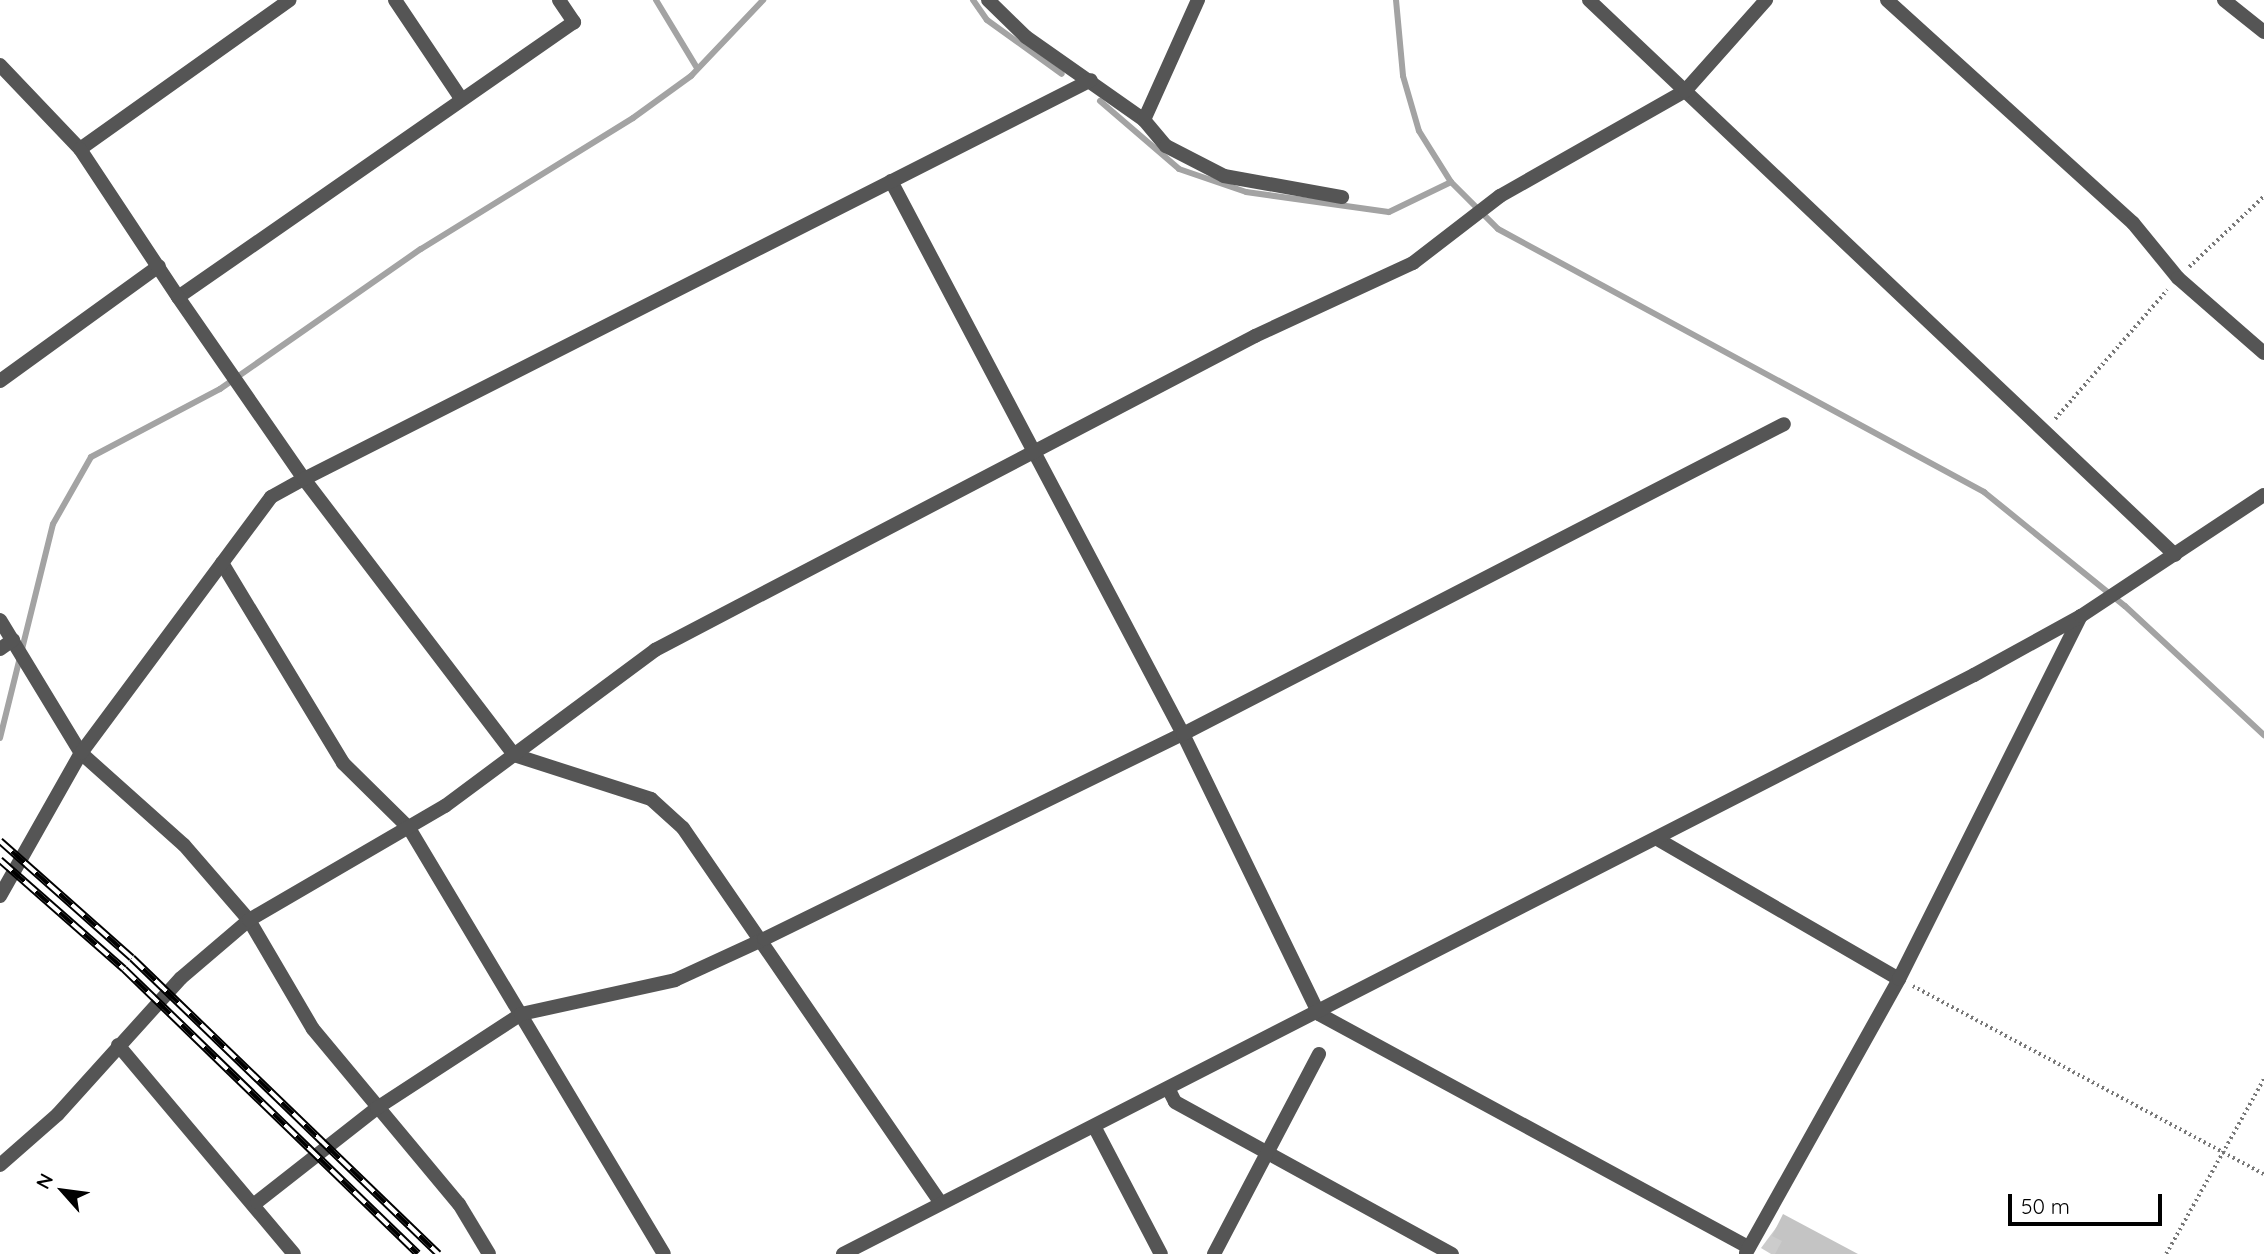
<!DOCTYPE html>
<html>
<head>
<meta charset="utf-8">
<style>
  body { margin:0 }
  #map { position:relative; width:2264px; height:1254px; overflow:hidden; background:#fff; font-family:Quicksand,sans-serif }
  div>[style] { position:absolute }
  .shadow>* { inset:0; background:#0003 }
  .stream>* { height:6px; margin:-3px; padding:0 3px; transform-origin:3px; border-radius:3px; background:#a3a3a3 }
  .building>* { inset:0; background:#c4c4c4 }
  .path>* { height:3.5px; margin-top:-1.75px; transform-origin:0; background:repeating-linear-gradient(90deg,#777 0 2px,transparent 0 5.5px) }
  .minor>* { height:14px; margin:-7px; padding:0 7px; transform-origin:7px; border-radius:7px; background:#555 }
  .tertiary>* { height:14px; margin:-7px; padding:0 7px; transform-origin:7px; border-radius:7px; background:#555 }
  .rail>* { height:8px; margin-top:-4px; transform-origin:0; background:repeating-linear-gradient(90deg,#fff 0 16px,#000 0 32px); box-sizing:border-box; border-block:2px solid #000 }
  span { translate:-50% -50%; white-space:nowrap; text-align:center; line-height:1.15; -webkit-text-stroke:5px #fff; paint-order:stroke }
  .north { position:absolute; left:28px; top:1156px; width:70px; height:70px; -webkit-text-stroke:5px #fff; paint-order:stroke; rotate:298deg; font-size:19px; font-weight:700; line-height:28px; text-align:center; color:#000 }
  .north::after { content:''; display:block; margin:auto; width:24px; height:32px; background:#000; clip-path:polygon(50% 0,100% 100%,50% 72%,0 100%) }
  .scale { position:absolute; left:2008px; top:1194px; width:154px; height:32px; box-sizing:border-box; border:4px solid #000; border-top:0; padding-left:9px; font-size:21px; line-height:24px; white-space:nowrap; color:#000; -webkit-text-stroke:5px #fff; paint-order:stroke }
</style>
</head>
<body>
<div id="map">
  <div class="shadow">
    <i style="clip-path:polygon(1784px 1217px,1845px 1254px,1771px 1254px,1761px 1248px)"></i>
  </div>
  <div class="stream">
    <i style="left:656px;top:0;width:79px;rotate:58.9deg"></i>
    <i style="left:973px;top:0;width:24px;rotate:55deg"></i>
    <i style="left:987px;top:20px;width:92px;rotate:35.8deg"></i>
    <i style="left:1396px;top:0;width:76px;rotate:84.7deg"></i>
    <i style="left:1403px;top:76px;width:57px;rotate:73.8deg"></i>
    <i style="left:1419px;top:131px;width:60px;rotate:57.9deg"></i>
    <i style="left:1451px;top:182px;width:66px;rotate:45deg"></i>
    <i style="left:1498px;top:229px;width:553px;rotate:28.42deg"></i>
    <i style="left:1984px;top:492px;width:181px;rotate:39deg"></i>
    <i style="left:2125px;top:606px;width:190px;rotate:42.9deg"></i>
    <i style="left:1100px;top:101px;width:104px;rotate:40.7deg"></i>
    <i style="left:1179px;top:169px;width:71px;rotate:18.9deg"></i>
    <i style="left:1246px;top:192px;width:144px;rotate:8deg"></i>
    <i style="left:1389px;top:212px;width:69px;rotate:-25.8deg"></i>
    <i style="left:0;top:738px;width:220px;rotate:-76.1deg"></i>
    <i style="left:53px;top:524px;width:77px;rotate:-60.4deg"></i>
    <i style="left:91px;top:457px;width:146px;rotate:-27.8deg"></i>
    <i style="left:220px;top:389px;width:245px;rotate:-34.9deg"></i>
    <i style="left:421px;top:249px;width:249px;rotate:-31.7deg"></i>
    <i style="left:633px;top:118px;width:72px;rotate:-35.9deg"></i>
    <i style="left:691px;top:76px;width:105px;rotate:-46.5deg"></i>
  </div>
  <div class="building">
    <i style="clip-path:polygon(1783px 1214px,1858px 1254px,1775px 1254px,1782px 1241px,1772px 1236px)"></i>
  </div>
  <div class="path">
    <i style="left:2189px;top:267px;width:103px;rotate:-43.4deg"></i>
    <i style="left:2055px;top:419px;width:171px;rotate:-49deg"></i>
    <i style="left:1913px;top:986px;width:398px;rotate:28.2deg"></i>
    <i style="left:2166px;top:1254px;width:201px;rotate:-60.8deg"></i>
  </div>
  <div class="minor">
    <i style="left:395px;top:0;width:117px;rotate:56.2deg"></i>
    <i style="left:559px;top:0;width:27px;rotate:56deg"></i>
    <i style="left:574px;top:22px;width:482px;rotate:145.2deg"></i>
    <i style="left:178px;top:297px;width:221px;rotate:55.3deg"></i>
    <i style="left:304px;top:479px;width:347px;rotate:52.7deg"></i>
    <i style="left:514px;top:755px;width:144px;rotate:17.8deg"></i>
    <i style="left:651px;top:799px;width:43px;rotate:42.2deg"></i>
    <i style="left:683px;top:828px;width:454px;rotate:55.5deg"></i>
    <i style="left:988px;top:0;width:53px;rotate:44.2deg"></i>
    <i style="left:1026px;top:37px;width:144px;rotate:35.1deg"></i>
    <i style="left:1144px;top:120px;width:34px;rotate:50deg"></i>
    <i style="left:1166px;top:146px;width:65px;rotate:27.3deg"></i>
    <i style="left:1224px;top:176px;width:120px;rotate:10.1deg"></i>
    <i style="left:1589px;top:0;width:807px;rotate:43.44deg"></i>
    <i style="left:1887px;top:0;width:332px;rotate:42.2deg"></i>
    <i style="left:2133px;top:223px;width:71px;rotate:50.7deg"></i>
    <i style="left:2178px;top:278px;width:114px;rotate:41.1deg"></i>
    <i style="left:2224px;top:0;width:51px;rotate:38.7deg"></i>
    <i style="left:1144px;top:120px;width:132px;rotate:-65.8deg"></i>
    <i style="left:80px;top:149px;width:257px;rotate:-35.4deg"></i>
    <i style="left:891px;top:181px;width:625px;rotate:62.16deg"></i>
    <i style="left:1183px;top:734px;width:311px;rotate:64.1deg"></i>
    <i style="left:1319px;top:1014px;width:489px;rotate:28.5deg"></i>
    <i style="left:0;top:381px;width:196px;rotate:-35.9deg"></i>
    <i style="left:222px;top:563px;width:234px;rotate:58.8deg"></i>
    <i style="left:343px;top:763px;width:93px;rotate:44.6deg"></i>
    <i style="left:409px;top:828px;width:496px;rotate:59.1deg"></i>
    <i style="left:0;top:620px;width:156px;rotate:58.7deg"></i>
    <i style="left:81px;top:753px;width:138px;rotate:41.8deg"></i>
    <i style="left:184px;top:845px;width:99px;rotate:49.1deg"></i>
    <i style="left:249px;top:920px;width:126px;rotate:59.6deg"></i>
    <i style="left:313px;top:1029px;width:228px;rotate:50.2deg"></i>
    <i style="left:459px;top:1204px;width:58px;rotate:59deg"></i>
    <i style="left:0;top:649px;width:16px;rotate:-35deg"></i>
    <i style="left:1659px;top:840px;width:277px;rotate:30.1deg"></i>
    <i style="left:0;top:896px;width:164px;rotate:-60.5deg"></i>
    <i style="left:81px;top:753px;width:319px;rotate:-53.4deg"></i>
    <i style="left:271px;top:497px;width:38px;rotate:-29deg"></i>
    <i style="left:118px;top:1045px;width:273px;rotate:49.9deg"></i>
    <i style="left:1169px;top:1090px;width:13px;rotate:63deg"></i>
    <i style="left:1175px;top:1102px;width:316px;rotate:28.8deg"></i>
    <i style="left:1095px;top:1128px;width:142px;rotate:62.4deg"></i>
    <i style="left:0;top:1165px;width:77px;rotate:-41.3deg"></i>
    <i style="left:58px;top:1114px;width:183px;rotate:-47.9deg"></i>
    <i style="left:181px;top:978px;width:89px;rotate:-40.5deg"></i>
    <i style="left:249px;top:920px;width:227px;rotate:-30.2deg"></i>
    <i style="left:445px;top:806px;width:262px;rotate:-36.6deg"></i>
    <i style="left:655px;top:650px;width:677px;rotate:-27.62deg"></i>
    <i style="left:1255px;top:336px;width:174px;rotate:-24.8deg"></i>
    <i style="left:1413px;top:263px;width:110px;rotate:-37.6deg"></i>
    <i style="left:1500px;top:196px;width:213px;rotate:-29.6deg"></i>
    <i style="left:1685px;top:91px;width:122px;rotate:-48.3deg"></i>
    <i style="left:257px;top:1202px;width:152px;rotate:-38.1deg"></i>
    <i style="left:377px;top:1108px;width:172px;rotate:-33.1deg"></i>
    <i style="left:521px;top:1014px;width:158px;rotate:-12.4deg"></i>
    <i style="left:675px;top:980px;width:98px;rotate:-24.7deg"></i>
    <i style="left:764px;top:939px;width:466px;rotate:-26.1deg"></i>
    <i style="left:1183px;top:734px;width:676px;rotate:-27.28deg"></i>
    <i style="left:1746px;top:1253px;width:314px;rotate:-60.8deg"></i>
    <i style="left:1899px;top:979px;width:406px;rotate:-63.4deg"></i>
    <i style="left:1214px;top:1254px;width:226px;rotate:-62.3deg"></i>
  </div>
  <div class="tertiary">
    <i style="left:0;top:65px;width:116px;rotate:46.4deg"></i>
    <i style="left:80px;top:149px;width:178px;rotate:56.5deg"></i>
    <i style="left:304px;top:479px;width:882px;rotate:-26.88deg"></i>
    <i style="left:843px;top:1254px;width:1271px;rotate:-27.11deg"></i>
    <i style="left:1974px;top:675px;width:122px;rotate:-28.9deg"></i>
    <i style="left:2081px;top:616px;width:219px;rotate:-33.5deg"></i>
  </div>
  <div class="rail">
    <i style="left:0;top:841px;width:176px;rotate:41.6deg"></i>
    <i style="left:132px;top:958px;width:426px;rotate:44deg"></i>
    <i style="left:0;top:860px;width:165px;rotate:41.3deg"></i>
    <i style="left:124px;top:969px;width:409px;rotate:44.1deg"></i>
  </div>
  <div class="north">N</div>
  <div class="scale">50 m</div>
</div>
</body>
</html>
